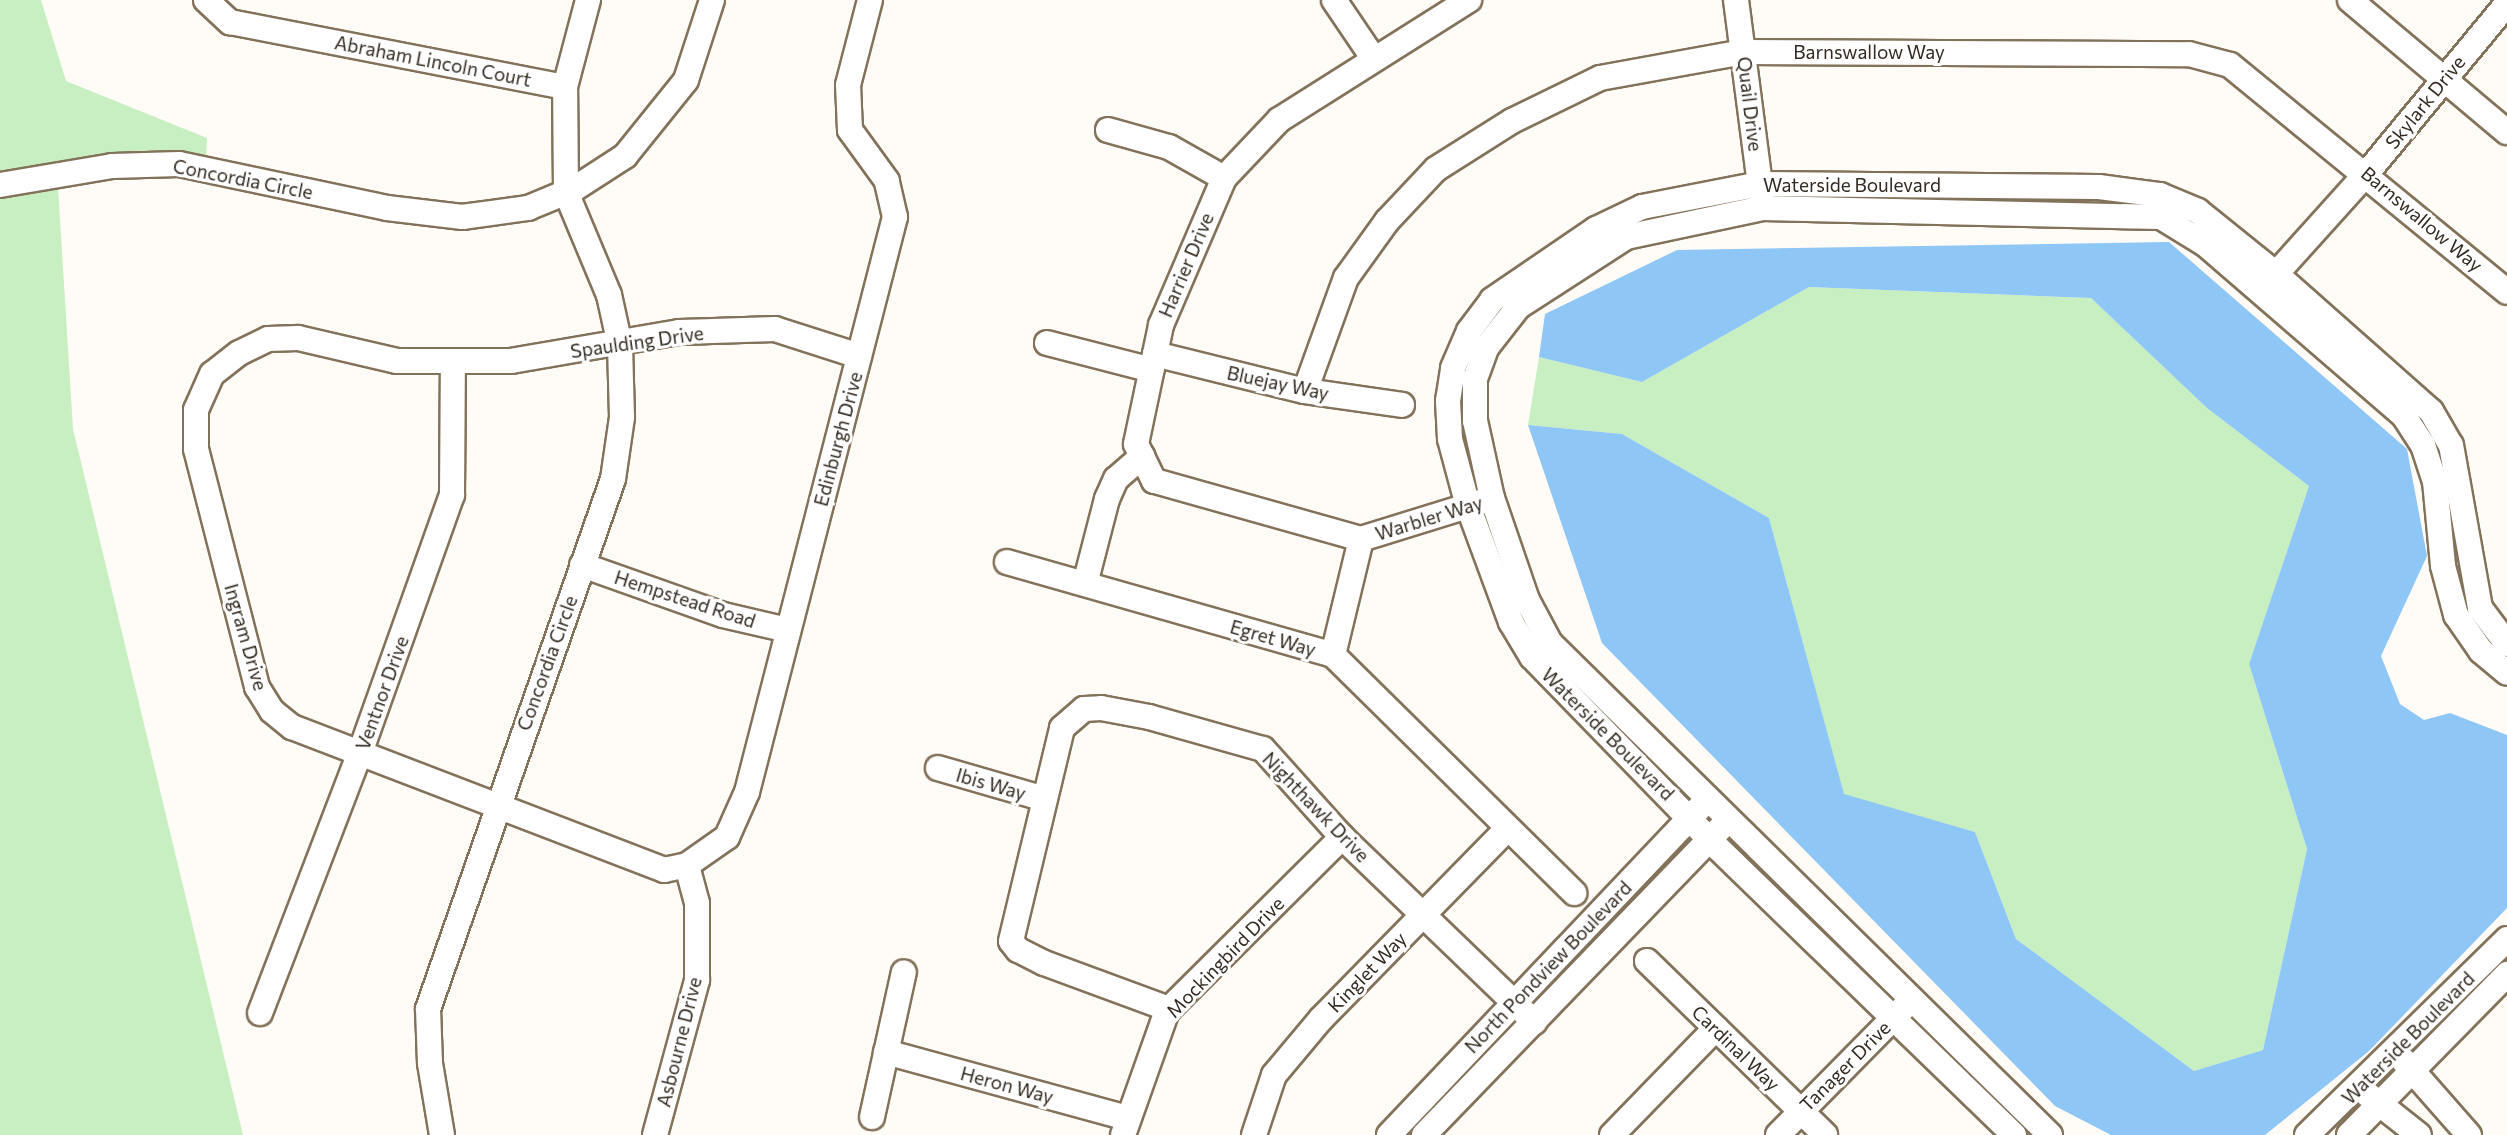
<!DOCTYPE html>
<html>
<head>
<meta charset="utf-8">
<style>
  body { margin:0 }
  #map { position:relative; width:2507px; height:1135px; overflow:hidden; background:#fffbf6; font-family:Commissioner,sans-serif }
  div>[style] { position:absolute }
  .green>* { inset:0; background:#c8efc1 }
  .water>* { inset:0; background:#8ec6f5 }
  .roads { filter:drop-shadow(2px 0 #83725a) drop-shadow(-2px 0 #83725a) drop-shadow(0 2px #83725a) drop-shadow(0 -2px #83725a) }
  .minor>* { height:24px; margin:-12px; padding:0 12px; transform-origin:12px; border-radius:12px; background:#fff }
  span { translate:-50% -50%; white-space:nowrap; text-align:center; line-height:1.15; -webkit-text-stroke:6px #fff; paint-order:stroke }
  .street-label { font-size:19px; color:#322a21 }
</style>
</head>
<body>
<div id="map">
  <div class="green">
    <i style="clip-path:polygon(0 0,41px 0,66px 81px,207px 138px,206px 162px,57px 171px,73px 429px,243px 1135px,0 1135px)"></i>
    <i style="clip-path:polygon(1809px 287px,2091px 298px,2207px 408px,2309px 486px,2249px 664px,2307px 849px,2263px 1050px,2194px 1071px,2016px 939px,1975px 832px,1844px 795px,1769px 518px,1622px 434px,1528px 425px,1539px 357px,1642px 382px)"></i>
  </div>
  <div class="water">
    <i style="clip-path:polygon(2169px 242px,2407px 449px,2427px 556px,2381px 656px,2400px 704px,2424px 720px,2450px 713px,2507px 735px,2507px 908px,2369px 1051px,2265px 1135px,2111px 1135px,2055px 1106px,1602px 643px,1528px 425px,1622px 434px,1769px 518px,1844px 794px,1975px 832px,2016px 939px,2194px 1071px,2263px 1050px,2307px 849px,2249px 664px,2309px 486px,2207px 408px,2091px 298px,1809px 287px,1642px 382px,1539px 357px,1545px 314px,1677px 250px)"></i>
  </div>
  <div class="roads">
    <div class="minor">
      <i style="left:206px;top:0;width:33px;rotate:43deg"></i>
      <i style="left:230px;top:22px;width:341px;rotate:11deg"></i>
      <i style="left:1334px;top:0;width:71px;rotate:55.9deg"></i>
      <i style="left:1736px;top:0;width:202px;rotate:82.6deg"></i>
      <i style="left:2350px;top:0;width:205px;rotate:40.1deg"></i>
      <i style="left:1108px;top:130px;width:63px;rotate:15.6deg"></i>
      <i style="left:1169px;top:147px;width:63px;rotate:29.4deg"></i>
      <i style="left:0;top:185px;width:114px;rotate:-9.6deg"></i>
      <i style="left:112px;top:166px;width:67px;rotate:-1.7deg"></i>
      <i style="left:179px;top:164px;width:213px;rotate:11.9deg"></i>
      <i style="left:387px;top:208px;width:76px;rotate:6.8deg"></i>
      <i style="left:462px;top:217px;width:67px;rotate:-7.8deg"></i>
      <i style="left:528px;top:208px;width:50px;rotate:-22.4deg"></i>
      <i style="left:574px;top:189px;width:61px;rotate:-32.9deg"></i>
      <i style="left:625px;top:156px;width:97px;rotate:-51.2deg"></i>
      <i style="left:686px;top:80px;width:84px;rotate:-72deg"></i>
      <i style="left:2266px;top:285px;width:151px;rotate:-48deg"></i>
      <i style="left:2367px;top:173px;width:219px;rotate:-50.4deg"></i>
      <i style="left:1047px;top:343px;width:108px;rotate:14.4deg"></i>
      <i style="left:1155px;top:354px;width:154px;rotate:13.9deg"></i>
      <i style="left:1305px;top:391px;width:98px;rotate:8.2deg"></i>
      <i style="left:859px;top:356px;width:88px;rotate:-162.2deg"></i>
      <i style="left:775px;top:329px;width:96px;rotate:178.2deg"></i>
      <i style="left:679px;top:332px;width:170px;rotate:170.2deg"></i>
      <i style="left:511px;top:361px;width:114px;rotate:180deg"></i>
      <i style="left:397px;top:361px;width:102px;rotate:-166.9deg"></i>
      <i style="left:298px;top:338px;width:30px;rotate:178deg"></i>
      <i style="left:268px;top:339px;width:32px;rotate:154deg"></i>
      <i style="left:239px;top:353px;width:34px;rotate:142deg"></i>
      <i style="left:212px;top:374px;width:39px;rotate:114deg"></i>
      <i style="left:196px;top:410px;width:39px;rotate:90deg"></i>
      <i style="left:196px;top:449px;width:246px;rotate:75.6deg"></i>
      <i style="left:257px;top:687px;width:28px;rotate:58deg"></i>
      <i style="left:272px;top:711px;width:26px;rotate:39deg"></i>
      <i style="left:292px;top:727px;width:399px;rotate:21deg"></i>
      <i style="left:664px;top:870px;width:24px;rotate:-12deg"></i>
      <i style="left:687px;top:865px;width:49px;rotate:-35deg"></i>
      <i style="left:727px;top:837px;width:49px;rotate:-66deg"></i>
      <i style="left:747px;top:792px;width:594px;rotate:-75.57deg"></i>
      <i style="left:895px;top:217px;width:37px;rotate:-103deg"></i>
      <i style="left:887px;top:181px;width:63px;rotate:-126deg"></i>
      <i style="left:850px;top:130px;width:45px;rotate:-92.5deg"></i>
      <i style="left:848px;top:85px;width:88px;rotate:-75.5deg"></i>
      <i style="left:1305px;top:391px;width:120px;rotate:-70.1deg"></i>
      <i style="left:1346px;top:278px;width:70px;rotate:-54.3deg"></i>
      <i style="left:1387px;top:221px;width:71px;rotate:-46.7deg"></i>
      <i style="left:1436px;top:169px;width:90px;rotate:-32.3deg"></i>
      <i style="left:1512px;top:121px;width:98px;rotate:-26deg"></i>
      <i style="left:1600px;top:78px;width:145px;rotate:-10.3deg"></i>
      <i style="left:1743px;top:52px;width:446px;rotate:0.3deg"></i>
      <i style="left:2189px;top:54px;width:42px;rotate:15deg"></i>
      <i style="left:2230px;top:65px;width:358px;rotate:39.3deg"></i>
      <i style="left:1361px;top:539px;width:215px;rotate:-164.3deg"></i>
      <i style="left:1154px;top:481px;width:41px;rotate:-115.9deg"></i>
      <i style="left:1136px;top:444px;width:122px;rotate:-78.1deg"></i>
      <i style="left:1161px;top:325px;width:160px;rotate:-66.8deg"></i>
      <i style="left:1224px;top:178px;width:80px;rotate:-46.5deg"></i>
      <i style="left:1279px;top:120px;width:225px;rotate:-32.3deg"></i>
      <i style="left:1007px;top:562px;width:339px;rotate:15.9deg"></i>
      <i style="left:1333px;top:655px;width:339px;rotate:44.6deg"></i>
      <i style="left:582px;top:565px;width:150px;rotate:19.5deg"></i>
      <i style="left:723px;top:615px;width:67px;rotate:13deg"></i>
      <i style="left:1085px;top:584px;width:88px;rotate:-75.5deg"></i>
      <i style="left:1107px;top:499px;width:22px;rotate:-66deg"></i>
      <i style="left:1116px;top:479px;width:35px;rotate:-41deg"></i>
      <i style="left:1333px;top:655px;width:119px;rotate:-76.4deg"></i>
      <i style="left:1361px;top:539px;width:129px;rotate:-17.2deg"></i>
      <i style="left:938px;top:768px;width:111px;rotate:16.2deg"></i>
      <i style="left:1647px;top:961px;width:249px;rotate:44.3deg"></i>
      <i style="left:1169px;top:1009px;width:133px;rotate:-159.8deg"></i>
      <i style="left:1044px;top:963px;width:29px;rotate:-153deg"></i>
      <i style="left:1018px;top:950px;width:11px;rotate:-128deg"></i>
      <i style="left:1011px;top:941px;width:219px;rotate:-76.5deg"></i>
      <i style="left:1062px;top:728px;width:29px;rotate:-41deg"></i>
      <i style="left:1084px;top:709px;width:17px;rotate:-3deg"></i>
      <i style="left:1101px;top:708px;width:49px;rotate:10.6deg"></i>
      <i style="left:1149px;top:717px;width:118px;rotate:15.7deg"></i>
      <i style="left:1263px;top:749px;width:118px;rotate:48.1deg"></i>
      <i style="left:1342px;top:837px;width:267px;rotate:43.9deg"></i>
      <i style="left:260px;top:1013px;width:279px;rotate:-69deg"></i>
      <i style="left:360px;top:753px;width:274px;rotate:-70.4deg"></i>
      <i style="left:452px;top:495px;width:132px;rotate:-89.6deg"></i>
      <i style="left:886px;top:1052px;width:250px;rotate:15.3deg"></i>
      <i style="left:2403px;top:1060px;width:100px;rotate:48.7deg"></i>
      <i style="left:2367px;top:1094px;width:66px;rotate:38.3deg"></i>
      <i style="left:872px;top:1117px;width:148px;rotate:-77.6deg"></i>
      <i style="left:442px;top:1135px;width:73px;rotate:-99.5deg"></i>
      <i style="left:430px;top:1063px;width:54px;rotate:-92.1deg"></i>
      <i style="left:428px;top:1009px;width:561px;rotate:-70.76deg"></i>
      <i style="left:613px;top:479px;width:63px;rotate:-81.7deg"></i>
      <i style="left:622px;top:417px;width:72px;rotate:-91.6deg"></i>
      <i style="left:620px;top:345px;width:51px;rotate:-102.4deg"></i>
      <i style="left:609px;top:295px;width:112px;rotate:-112.7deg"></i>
      <i style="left:566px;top:192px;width:105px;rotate:-90.5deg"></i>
      <i style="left:565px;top:87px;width:90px;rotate:-75.2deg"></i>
      <i style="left:655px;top:1135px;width:161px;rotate:-74.8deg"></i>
      <i style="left:697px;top:980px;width:77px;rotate:-90deg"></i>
      <i style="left:697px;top:903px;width:39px;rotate:-105deg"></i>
      <i style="left:1123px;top:1135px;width:132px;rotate:-70.5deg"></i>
      <i style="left:1167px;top:1011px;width:247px;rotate:-44.8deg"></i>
      <i style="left:1254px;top:1135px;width:63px;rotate:-71.6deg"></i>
      <i style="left:1274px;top:1075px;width:73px;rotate:-50deg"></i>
      <i style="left:1321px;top:1019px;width:267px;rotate:-45.6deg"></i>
      <i style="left:1389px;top:1135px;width:452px;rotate:-46.5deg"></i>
      <i style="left:1424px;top:1135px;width:426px;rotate:-46deg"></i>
      <i style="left:1612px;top:1135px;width:149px;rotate:-45.8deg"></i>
      <i style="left:1778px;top:1135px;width:181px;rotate:-45.4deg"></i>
      <i style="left:2014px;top:1135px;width:424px;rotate:-135.9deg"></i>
      <i style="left:1710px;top:840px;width:255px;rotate:-134.2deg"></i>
      <i style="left:1532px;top:657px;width:41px;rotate:-121deg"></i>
      <i style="left:1511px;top:622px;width:124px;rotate:-110.3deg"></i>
      <i style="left:1468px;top:506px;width:69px;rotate:-105deg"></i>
      <i style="left:1450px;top:439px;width:38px;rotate:-93deg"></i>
      <i style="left:1448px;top:401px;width:33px;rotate:-81deg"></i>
      <i style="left:1453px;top:368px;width:40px;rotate:-66.6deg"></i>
      <i style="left:1469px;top:331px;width:39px;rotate:-53deg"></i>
      <i style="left:1492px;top:300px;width:126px;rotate:-34.3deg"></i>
      <i style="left:1596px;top:229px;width:51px;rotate:-25.6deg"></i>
      <i style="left:1642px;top:207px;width:120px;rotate:-11deg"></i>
      <i style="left:1760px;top:184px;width:339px;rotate:0.5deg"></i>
      <i style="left:2099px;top:187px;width:62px;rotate:7.5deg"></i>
      <i style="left:2160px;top:195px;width:41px;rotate:22.8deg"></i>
      <i style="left:2198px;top:211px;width:100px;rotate:38.9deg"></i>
      <i style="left:2276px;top:274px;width:207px;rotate:41.5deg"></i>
      <i style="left:2431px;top:411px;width:39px;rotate:60deg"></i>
      <i style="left:2451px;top:445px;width:166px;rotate:79.9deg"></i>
      <i style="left:2480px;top:608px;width:45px;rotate:53.1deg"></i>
      <i style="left:2050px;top:1135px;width:701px;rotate:-135.46deg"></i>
      <i style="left:1550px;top:643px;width:49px;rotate:-118.1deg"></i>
      <i style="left:1527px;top:600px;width:108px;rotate:-108.9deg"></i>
      <i style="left:1492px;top:498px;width:79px;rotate:-102.4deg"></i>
      <i style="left:1475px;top:421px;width:42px;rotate:-90deg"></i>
      <i style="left:1475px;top:379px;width:33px;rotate:-70deg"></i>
      <i style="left:1486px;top:348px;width:52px;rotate:-52deg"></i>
      <i style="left:1518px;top:307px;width:129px;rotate:-32.9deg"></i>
      <i style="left:1626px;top:237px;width:140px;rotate:-12deg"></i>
      <i style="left:1763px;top:208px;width:398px;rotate:1.3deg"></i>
      <i style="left:2161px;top:217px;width:52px;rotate:31.5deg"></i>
      <i style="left:2205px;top:244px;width:263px;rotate:40.8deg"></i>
      <i style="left:2404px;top:416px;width:35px;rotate:57deg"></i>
      <i style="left:2423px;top:445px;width:38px;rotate:72deg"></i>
      <i style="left:2435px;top:481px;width:85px;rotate:84.6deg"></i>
      <i style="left:2443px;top:566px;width:51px;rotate:75.1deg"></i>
      <i style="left:2456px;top:615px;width:44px;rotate:55.2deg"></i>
      <i style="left:2481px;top:651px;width:34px;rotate:40deg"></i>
      <i style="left:2307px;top:1135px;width:280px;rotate:-44.4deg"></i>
      <i style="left:2349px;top:1135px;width:226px;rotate:-45.5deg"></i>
    </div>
  </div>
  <div class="street-label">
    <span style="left:1869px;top:52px">Barnswallow Way</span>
    <span style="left:433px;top:61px;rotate:11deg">Abraham Lincoln Court</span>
    <span style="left:2425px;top:102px;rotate:-51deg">Skylark Drive</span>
    <span style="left:1750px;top:104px;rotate:83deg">Quail Drive</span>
    <span style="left:243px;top:179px;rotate:11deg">Concordia Circle</span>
    <span style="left:1852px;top:185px">Waterside Boulevard</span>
    <span style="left:2422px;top:219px;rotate:40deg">Barnswallow Way</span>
    <span style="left:1186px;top:265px;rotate:-67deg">Harrier Drive</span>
    <span style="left:637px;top:342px;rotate:-8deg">Spaulding Drive</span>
    <span style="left:1278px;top:383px;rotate:12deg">Bluejay Way</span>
    <span style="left:838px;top:439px;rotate:-75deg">Edinburgh Drive</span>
    <span style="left:1429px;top:518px;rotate:-17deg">Warbler Way</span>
    <span style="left:685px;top:599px;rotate:18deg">Hempstead Road</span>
    <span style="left:246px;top:637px;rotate:74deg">Ingram Drive</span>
    <span style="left:1273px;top:638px;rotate:16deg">Egret Way</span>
    <span style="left:547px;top:663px;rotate:-70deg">Concordia Circle</span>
    <span style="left:382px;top:693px;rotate:-70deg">Ventnor Drive</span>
    <span style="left:1608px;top:734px;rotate:45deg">Waterside Boulevard</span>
    <span style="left:991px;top:784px;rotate:16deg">Ibis Way</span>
    <span style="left:1316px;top:807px;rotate:46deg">Nighthawk Drive</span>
    <span style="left:1225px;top:957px;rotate:-46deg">Mockingbird Drive</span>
    <span style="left:1548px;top:967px;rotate:-46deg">North Pondview Boulevard</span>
    <span style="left:1367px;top:972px;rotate:-46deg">Kinglet Way</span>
    <span style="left:2408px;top:1038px;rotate:-45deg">Waterside Boulevard</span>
    <span style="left:679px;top:1042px;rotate:-76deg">Asbourne Drive</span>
    <span style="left:1736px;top:1048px;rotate:44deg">Cardinal Way</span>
    <span style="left:1845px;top:1066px;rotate:-45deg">Tanager Drive</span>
    <span style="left:1007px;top:1085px;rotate:15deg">Heron Way</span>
  </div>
</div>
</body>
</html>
